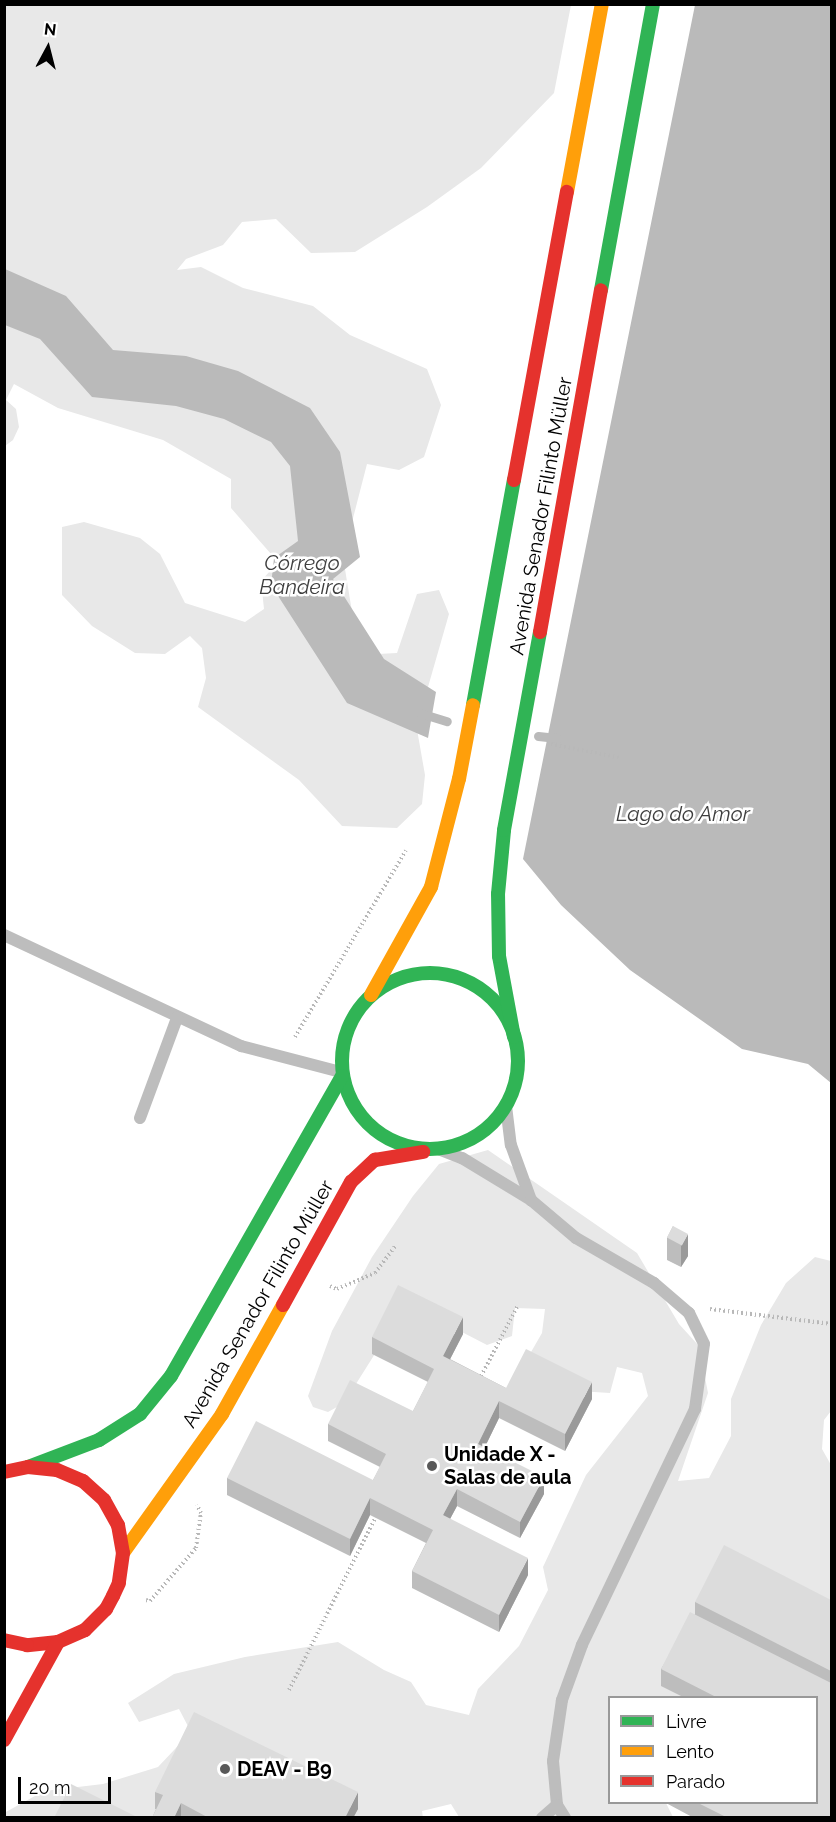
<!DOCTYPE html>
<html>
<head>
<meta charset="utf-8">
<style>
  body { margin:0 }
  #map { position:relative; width:836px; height:1822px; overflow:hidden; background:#fff; font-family:Raleway,sans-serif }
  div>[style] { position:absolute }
  .green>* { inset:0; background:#e8e8e8 }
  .water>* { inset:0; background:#bababa }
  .stream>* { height:9px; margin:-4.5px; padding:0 4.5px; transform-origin:4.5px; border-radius:4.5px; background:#bababa }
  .path>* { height:4px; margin-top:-2px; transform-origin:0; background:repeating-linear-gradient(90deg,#b8b8b8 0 1.5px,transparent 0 4.5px) }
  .lane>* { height:12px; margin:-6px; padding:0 6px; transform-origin:6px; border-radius:6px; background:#bdbdbd }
  .fast>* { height:14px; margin:-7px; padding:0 7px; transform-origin:7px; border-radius:7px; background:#30b455 }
  .fast>.ring { margin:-7px; padding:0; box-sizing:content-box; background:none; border:14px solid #30b455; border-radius:50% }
  .slow>* { height:14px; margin:-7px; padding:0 7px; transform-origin:7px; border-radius:7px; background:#ff9f0a }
  .jam>* { height:14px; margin:-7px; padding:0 7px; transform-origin:7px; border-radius:7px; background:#e5322d }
  .wall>* { inset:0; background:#bdbdbd }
  .shaded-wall>* { inset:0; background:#9a9a9a }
  .building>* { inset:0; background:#dcdcdc; transform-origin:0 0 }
  .dots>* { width:16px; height:16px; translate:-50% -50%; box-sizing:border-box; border:3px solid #fff; border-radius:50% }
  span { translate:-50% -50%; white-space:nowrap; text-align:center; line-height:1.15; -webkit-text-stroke:5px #fff; paint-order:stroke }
  .street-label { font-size:20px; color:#000 }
  .poi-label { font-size:20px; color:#000; font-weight:700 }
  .left { translate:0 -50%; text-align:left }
  .water-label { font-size:21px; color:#3e3e3e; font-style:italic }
  .frame { position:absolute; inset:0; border:6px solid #000; pointer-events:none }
  .legend { position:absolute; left:608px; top:1696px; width:210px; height:108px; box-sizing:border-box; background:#fff; border:2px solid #999; margin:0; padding:8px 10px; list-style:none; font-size:18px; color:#000 }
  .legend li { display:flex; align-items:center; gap:12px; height:30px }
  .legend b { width:30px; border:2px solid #999 }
  .north { position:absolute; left:18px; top:18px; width:60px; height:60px; -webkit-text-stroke:4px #fff; paint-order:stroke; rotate:7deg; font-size:16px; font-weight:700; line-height:24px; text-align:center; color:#000 }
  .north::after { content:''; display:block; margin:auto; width:21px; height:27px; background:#000; clip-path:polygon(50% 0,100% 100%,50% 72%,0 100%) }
  .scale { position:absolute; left:18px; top:1777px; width:93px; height:27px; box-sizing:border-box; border:3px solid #000; border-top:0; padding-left:8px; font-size:18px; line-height:21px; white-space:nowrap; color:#000; -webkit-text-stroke:4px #fff; paint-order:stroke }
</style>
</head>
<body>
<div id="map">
  <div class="green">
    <i style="clip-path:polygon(5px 5px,571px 5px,554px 93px,481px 168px,427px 207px,355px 252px,311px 253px,276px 219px,242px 222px,223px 245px,186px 259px,177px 270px,201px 267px,243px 288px,313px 306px,350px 335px,427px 369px,441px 405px,424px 457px,399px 470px,367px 464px,343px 557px,356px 636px,378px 654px,397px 653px,417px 594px,439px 590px,449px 614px,428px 687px,412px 701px,425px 775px,422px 804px,397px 828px,342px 826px,299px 780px,198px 707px,206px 678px,202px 648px,190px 636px,165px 654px,135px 653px,92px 626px,62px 595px,62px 527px,84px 522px,140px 538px,160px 554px,185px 603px,245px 622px,264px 609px,261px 581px,278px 562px,231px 508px,231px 479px,163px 440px,58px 408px,14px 384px,6px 400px,16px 409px,19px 427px,13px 440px,5px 446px)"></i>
    <i style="clip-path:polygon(488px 1150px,637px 1253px,679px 1324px,699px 1346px,708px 1393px,678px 1481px,709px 1478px,731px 1436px,731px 1399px,761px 1325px,786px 1283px,815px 1257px,831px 1261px,831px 1411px,824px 1420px,822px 1449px,831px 1465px,831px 1617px,690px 1629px,662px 1685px,685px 1697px,610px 1698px,610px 1802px,666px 1803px,673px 1817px,459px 1817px,451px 1804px,422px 1811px,423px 1818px,5px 1818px,4px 1813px,44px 1791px,103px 1784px,158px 1767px,191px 1732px,179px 1709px,139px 1722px,128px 1703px,174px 1674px,245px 1657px,338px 1642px,384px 1670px,411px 1682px,426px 1705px,469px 1715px,478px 1689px,519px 1646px,548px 1590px,543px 1567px,586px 1475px,648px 1396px,642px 1373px,617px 1367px,610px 1393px,578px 1391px,527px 1359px,542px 1333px,545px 1309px,515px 1308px,512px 1336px,487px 1345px,431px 1316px,405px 1306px,344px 1403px,328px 1412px,313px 1407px,308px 1396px,332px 1331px,372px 1257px,413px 1196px,439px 1164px)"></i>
  </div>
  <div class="water">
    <i style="clip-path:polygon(695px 5px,831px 5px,831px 1083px,808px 1064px,742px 1049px,630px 970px,561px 905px,523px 859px)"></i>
    <i style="clip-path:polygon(5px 269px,66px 296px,113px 350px,186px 356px,238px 371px,310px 408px,340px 452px,360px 557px,333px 579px,384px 659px,436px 692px,428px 738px,347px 703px,271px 585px,274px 558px,298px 541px,290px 466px,271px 442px,224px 419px,176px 406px,92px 397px,40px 339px,5px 325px)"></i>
  </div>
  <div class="stream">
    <i style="left:420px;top:713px;width:28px;rotate:17deg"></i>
    <i style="left:538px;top:736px;width:19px;rotate:6deg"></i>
  </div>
  <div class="path">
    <i style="left:551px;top:744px;width:71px;rotate:11.3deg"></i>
    <i style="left:295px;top:1037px;width:217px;rotate:-59.3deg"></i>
    <i style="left:330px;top:1286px;width:8px;rotate:23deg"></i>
    <i style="left:337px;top:1289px;width:41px;rotate:-22.8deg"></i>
    <i style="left:375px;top:1273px;width:35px;rotate:-53deg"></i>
    <i style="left:710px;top:1309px;width:123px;rotate:7deg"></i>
    <i style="left:479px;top:1380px;width:85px;rotate:-62.5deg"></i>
    <i style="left:146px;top:1600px;width:4px;rotate:14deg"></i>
    <i style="left:150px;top:1601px;width:70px;rotate:-49deg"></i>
    <i style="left:196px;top:1548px;width:35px;rotate:-82deg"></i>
    <i style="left:201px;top:1513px;width:9px;rotate:-117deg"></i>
    <i style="left:289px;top:1690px;width:192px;rotate:-63.4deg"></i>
  </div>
  <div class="lane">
    <i style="left:4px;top:935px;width:262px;rotate:25.1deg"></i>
    <i style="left:241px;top:1046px;width:103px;rotate:14.6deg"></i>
    <i style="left:506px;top:1106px;width:39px;rotate:83deg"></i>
    <i style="left:511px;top:1145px;width:59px;rotate:70deg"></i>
    <i style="left:140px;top:1118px;width:107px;rotate:-69.7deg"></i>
    <i style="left:438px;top:1149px;width:26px;rotate:21deg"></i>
    <i style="left:462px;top:1158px;width:81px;rotate:31.3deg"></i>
    <i style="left:531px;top:1200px;width:59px;rotate:40.2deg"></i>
    <i style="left:576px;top:1238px;width:90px;rotate:30deg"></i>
    <i style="left:654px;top:1283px;width:46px;rotate:40.6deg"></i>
    <i style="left:689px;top:1313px;width:34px;rotate:64deg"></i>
    <i style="left:704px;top:1344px;width:66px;rotate:97.9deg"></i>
    <i style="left:695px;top:1409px;width:262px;rotate:115.6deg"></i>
    <i style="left:582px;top:1645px;width:59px;rotate:110deg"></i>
    <i style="left:562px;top:1700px;width:62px;rotate:98.4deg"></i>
    <i style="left:553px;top:1761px;width:44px;rotate:84.8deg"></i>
    <i style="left:557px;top:1805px;width:15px;rotate:58deg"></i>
    <i style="left:542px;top:1818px;width:20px;rotate:-41deg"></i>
  </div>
  <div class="fast">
    <i style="left:601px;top:290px;width:291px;rotate:-79.7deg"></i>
    <i style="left:473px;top:705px;width:229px;rotate:-79.7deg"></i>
    <i class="ring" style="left:342px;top:973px;width:162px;height:162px"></i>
    <i style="left:514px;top:1037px;width:82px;rotate:-100.5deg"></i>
    <i style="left:499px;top:956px;width:62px;rotate:-90.9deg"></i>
    <i style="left:498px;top:894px;width:64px;rotate:-84.6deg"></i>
    <i style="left:504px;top:830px;width:201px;rotate:-79.7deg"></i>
    <i style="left:28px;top:1467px;width:76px;rotate:-20.8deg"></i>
    <i style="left:99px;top:1440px;width:49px;rotate:-32.4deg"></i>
    <i style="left:140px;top:1414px;width:49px;rotate:-50.8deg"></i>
    <i style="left:171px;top:1376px;width:345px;rotate:-60.3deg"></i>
  </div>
  <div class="slow">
    <i style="left:567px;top:192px;width:191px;rotate:-79.5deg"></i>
    <i style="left:371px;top:995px;width:124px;rotate:-60.9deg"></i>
    <i style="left:431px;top:887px;width:112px;rotate:-75.5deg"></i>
    <i style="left:459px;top:779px;width:75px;rotate:-79.3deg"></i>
    <i style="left:123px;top:1553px;width:171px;rotate:-54.5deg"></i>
    <i style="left:222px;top:1414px;width:125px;rotate:-60.8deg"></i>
  </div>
  <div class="jam">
    <i style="left:514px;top:480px;width:293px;rotate:-79.6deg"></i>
    <i style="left:540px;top:632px;width:347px;rotate:-79.9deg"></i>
    <i style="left:283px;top:1305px;width:141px;rotate:-61.1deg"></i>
    <i style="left:351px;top:1182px;width:33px;rotate:-43deg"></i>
    <i style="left:375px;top:1160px;width:49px;rotate:-9.5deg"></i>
    <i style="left:4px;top:1472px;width:25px;rotate:-12deg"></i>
    <i style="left:28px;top:1467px;width:29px;rotate:6deg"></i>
    <i style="left:57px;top:1470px;width:28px;rotate:23deg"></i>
    <i style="left:83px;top:1481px;width:28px;rotate:42deg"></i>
    <i style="left:104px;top:1500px;width:29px;rotate:61deg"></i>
    <i style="left:118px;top:1525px;width:28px;rotate:80deg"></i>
    <i style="left:123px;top:1553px;width:30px;rotate:98deg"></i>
    <i style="left:119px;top:1583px;width:14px;rotate:115deg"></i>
    <i style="left:113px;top:1596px;width:15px;rotate:118deg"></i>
    <i style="left:106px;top:1609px;width:30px;rotate:135deg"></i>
    <i style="left:85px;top:1630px;width:30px;rotate:156deg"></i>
    <i style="left:58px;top:1642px;width:31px;rotate:174deg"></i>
    <i style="left:27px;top:1645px;width:24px;rotate:-168deg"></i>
    <i style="left:4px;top:1740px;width:112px;rotate:-61.1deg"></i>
  </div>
  <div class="wall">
    <i style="clip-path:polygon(673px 1226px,688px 1256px,681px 1267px,667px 1260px,667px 1238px)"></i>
    <i style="clip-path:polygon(463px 1334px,450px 1359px,506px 1388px,592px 1399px,565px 1451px,499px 1418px,485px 1447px,544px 1494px,520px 1538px,457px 1506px,450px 1519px,528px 1575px,499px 1632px,412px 1588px,412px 1571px,426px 1543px,370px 1515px,350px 1556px,227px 1495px,227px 1478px,373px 1480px,380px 1467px,328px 1441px,328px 1424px,413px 1411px,428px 1382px,372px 1354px,372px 1337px)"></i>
    <i style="clip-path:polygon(831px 1600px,831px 1818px,694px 1818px,666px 1803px,816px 1803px,816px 1698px,685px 1698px,661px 1686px,661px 1669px,695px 1614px,695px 1602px)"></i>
    <i style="clip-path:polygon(155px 1792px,358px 1809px,353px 1818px,152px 1818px,156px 1809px,155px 1809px)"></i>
  </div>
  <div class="shaded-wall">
    <i style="clip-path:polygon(688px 1234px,688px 1256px,681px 1267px,681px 1246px)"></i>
    <i style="clip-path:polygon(463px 1317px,463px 1334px,443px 1373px,443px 1356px)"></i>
    <i style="clip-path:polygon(592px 1382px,592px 1399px,565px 1451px,565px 1434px)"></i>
    <i style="clip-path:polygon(499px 1401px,499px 1418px,478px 1461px,478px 1444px)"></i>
    <i style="clip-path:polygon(544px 1477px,544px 1494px,520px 1538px,520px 1522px)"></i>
    <i style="clip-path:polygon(457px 1489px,457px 1506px,443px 1532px,443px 1515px)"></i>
    <i style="clip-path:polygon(370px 1498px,370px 1515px,350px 1556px,350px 1539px)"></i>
    <i style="clip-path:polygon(528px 1558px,528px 1575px,499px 1632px,499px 1615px)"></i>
    <i style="clip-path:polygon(358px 1792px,358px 1809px,353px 1818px,345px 1818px)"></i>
    <i style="clip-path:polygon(181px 1803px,181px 1818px,174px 1818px)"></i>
  </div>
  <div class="building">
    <i style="left:673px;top:1226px;width:17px;height:13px;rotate:28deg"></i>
    <i style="clip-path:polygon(398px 1285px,463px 1317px,443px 1356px,506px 1388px,526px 1349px,592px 1382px,565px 1434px,499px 1401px,478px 1444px,544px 1477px,520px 1522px,457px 1489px,443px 1515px,528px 1558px,499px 1615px,412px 1571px,433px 1530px,370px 1498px,350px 1539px,227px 1478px,256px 1421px,373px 1480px,386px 1454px,328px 1424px,350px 1380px,413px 1411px,434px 1369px,372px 1337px)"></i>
    <i style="clip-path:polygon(724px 1545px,831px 1600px,831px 1671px,695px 1602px)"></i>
    <i style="clip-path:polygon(690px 1612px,831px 1683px,831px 1818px,728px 1818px,698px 1803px,816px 1803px,816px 1751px,818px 1748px,816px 1747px,816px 1698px,718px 1698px,661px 1669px)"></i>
    <i style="clip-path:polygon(194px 1712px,358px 1792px,345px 1818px,209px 1818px,181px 1803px,174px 1818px,152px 1818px,163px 1795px,155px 1792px)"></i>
    <i style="clip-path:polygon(71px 1784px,139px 1818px,54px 1818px)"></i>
  </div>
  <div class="dots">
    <i style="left:432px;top:1466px;background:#595959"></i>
    <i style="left:225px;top:1769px;background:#595959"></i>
  </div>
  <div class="street-label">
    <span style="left:541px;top:516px;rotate:-80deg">Avenida Senador Filinto Müller</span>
    <span style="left:258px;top:1304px;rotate:-60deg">Avenida Senador Filinto Müller</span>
  </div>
  <div class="poi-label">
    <span class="left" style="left:444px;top:1466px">Unidade X -<br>Salas de aula</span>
    <span class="left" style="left:237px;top:1769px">DEAV - B9</span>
  </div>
  <div class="water-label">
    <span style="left:302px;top:575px">Córrego<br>Bandeira</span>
    <span style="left:683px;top:814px">Lago do Amor</span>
  </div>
  <div class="frame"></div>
  <ul class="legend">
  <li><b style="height:8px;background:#30b455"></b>Livre</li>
  <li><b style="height:8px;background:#ff9f0a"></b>Lento</li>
  <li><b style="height:8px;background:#e5322d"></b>Parado</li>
  </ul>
  <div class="north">N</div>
  <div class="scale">20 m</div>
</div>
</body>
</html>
